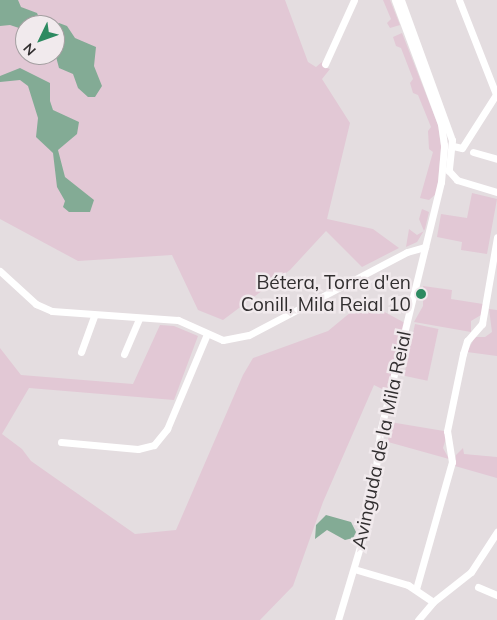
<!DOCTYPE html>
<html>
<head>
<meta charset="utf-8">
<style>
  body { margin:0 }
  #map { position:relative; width:497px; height:620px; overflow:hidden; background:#e4dde0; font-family:Mulish,sans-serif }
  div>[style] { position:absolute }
  .green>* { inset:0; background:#e2c8d5; transform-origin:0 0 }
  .water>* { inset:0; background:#83ab95 }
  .minor>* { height:7px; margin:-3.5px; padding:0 3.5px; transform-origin:3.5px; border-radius:3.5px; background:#fff }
  .dots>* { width:14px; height:14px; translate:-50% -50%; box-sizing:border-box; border:2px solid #f1eaed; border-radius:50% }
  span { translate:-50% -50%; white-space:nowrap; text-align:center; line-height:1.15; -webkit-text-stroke:5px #f1eaed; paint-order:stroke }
  .poi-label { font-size:19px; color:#312e2f }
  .right { translate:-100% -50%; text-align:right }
  .street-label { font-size:19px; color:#312e2f }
  .north { position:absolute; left:15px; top:15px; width:50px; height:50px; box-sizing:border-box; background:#f1eaed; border:1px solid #a49fa1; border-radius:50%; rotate:228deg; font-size:14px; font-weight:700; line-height:20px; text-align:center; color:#312e2f }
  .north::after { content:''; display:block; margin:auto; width:18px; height:22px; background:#2d8a61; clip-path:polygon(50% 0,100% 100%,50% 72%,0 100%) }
</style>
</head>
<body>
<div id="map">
  <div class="green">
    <i style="clip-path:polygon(evenodd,0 0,285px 0,308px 62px,316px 67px,322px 62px,324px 67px,330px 69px,322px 79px,350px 123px,327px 219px,373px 229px,399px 248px,362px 267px,326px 231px,290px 270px,223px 320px,198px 310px,172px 255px,78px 261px,0 219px,0 0,25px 25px,55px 25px,55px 55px,25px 55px,25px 25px)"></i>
    <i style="clip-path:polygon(383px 0,390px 0,400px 25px,390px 28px,387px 23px,391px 19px)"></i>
    <i style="clip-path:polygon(402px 33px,438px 125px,441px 147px,438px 182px,436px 194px,429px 200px,420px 198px,433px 152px,429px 149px,428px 131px,431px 127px,418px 95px,413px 93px,410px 83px,413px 79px,401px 48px,396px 46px,393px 37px)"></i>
    <i style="clip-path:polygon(472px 193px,497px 199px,487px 254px,461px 250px,462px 242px,437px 237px,441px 214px,467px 218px)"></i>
    <i style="clip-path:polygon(422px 209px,429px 212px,425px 229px,417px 242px,406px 247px,409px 229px,417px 235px,424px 231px,419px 219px)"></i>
    <i style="clip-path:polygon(423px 286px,452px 290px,451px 299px,483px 304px,481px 315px,471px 321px,471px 332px,414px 322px,423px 306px)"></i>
    <i style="clip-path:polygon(379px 309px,405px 323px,388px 392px,374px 385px,323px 502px,293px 586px,260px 620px,0 620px,0 348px,21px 375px,133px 384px,160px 325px,174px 326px,198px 336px,174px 400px,29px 388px,2px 434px,22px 449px,31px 461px,135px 534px,176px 530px,243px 375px,253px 358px,328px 331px,351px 312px)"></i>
    <i style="clip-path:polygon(489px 309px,497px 310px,497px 356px,467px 352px,475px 337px,485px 337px,492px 332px)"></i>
    <i style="left:415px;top:324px;width:24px;height:53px;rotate:12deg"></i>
    <i style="clip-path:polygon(390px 422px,444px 431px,446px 438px,443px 448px,449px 459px,388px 442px)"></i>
    <i style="clip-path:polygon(463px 448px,464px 454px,497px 457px,497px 478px,455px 466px,456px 455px)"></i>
  </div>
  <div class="water">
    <i style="clip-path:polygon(0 0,18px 0,21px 7px,37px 13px,42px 25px,25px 25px,25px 30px,10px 25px,0 26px)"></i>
    <i style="clip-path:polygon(59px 23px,67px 26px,75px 38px,96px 47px,94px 66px,102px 86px,95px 97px,88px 97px,78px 88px,73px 74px,59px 68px,55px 53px,55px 26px)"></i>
    <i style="clip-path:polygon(20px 68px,50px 83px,50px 101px,53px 110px,79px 122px,77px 134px,58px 150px,65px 177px,94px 200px,90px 212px,69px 212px,63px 207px,65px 201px,57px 187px,53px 153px,36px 137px,38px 118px,28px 86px,20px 80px,0 82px,0 76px)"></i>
    <i style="clip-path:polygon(326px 515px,351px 522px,356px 532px,353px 538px,345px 540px,327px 530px,315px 539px,316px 525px)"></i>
  </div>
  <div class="minor">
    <i style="left:401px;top:0;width:149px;rotate:70deg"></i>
    <i style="left:452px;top:140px;width:31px;rotate:96deg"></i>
    <i style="left:449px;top:171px;width:12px;rotate:48deg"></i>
    <i style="left:457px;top:180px;width:42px;rotate:16.7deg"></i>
    <i style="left:459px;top:0;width:104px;rotate:68.6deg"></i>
    <i style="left:325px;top:64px;width:70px;rotate:-65.6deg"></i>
    <i style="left:453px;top:146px;width:9px;rotate:13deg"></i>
    <i style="left:462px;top:148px;width:65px;rotate:-57.5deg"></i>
    <i style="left:473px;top:152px;width:25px;rotate:16deg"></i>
    <i style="left:0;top:271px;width:49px;rotate:42.5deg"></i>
    <i style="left:36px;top:304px;width:17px;rotate:24deg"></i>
    <i style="left:52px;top:311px;width:126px;rotate:4.1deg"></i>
    <i style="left:178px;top:320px;width:49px;rotate:24deg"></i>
    <i style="left:223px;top:340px;width:26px;rotate:-11deg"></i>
    <i style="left:249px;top:335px;width:178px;rotate:-27.7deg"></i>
    <i style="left:407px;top:252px;width:19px;rotate:-16deg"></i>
    <i style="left:81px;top:352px;width:38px;rotate:-70deg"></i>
    <i style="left:124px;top:354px;width:38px;rotate:-67deg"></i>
    <i style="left:61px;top:442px;width:77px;rotate:5.2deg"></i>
    <i style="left:138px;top:449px;width:16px;rotate:-14deg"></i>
    <i style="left:154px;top:445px;width:21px;rotate:-51deg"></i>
    <i style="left:167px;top:429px;width:103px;rotate:-67.2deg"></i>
    <i style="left:354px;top:569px;width:56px;rotate:16.5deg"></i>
    <i style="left:408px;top:585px;width:30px;rotate:34deg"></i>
    <i style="left:478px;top:587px;width:21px;rotate:23deg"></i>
    <i style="left:416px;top:589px;width:132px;rotate:-74.2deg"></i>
    <i style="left:452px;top:462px;width:31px;rotate:-99deg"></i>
    <i style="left:447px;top:431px;width:79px;rotate:-78.3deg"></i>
    <i style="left:463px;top:354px;width:14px;rotate:-73deg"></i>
    <i style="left:467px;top:341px;width:23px;rotate:-49deg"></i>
    <i style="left:482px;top:324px;width:88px;rotate:-80.2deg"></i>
    <i style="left:338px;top:620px;width:115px;rotate:-73.3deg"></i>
    <i style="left:371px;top:510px;width:79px;rotate:-83.4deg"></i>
    <i style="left:380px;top:432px;width:257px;rotate:-76.3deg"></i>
    <i style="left:441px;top:182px;width:37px;rotate:-85deg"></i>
    <i style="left:444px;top:145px;width:21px;rotate:-98deg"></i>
    <i style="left:441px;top:124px;width:132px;rotate:-110.4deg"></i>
    <i style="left:418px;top:620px;width:23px;rotate:-50deg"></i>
    <i style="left:433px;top:602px;width:48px;rotate:-38.3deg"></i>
    <i style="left:471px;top:572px;width:48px;rotate:-57deg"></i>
  </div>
  <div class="dots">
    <i style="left:421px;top:294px;background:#2d8a61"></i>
  </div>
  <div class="poi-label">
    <span class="right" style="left:411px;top:294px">Bétera, Torre d'en<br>Conill, Mila Reial 10</span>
  </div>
  <div class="street-label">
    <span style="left:382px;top:440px;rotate:-78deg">Avinguda de la Mila Reial</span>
  </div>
  <div class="north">N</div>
</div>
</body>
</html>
